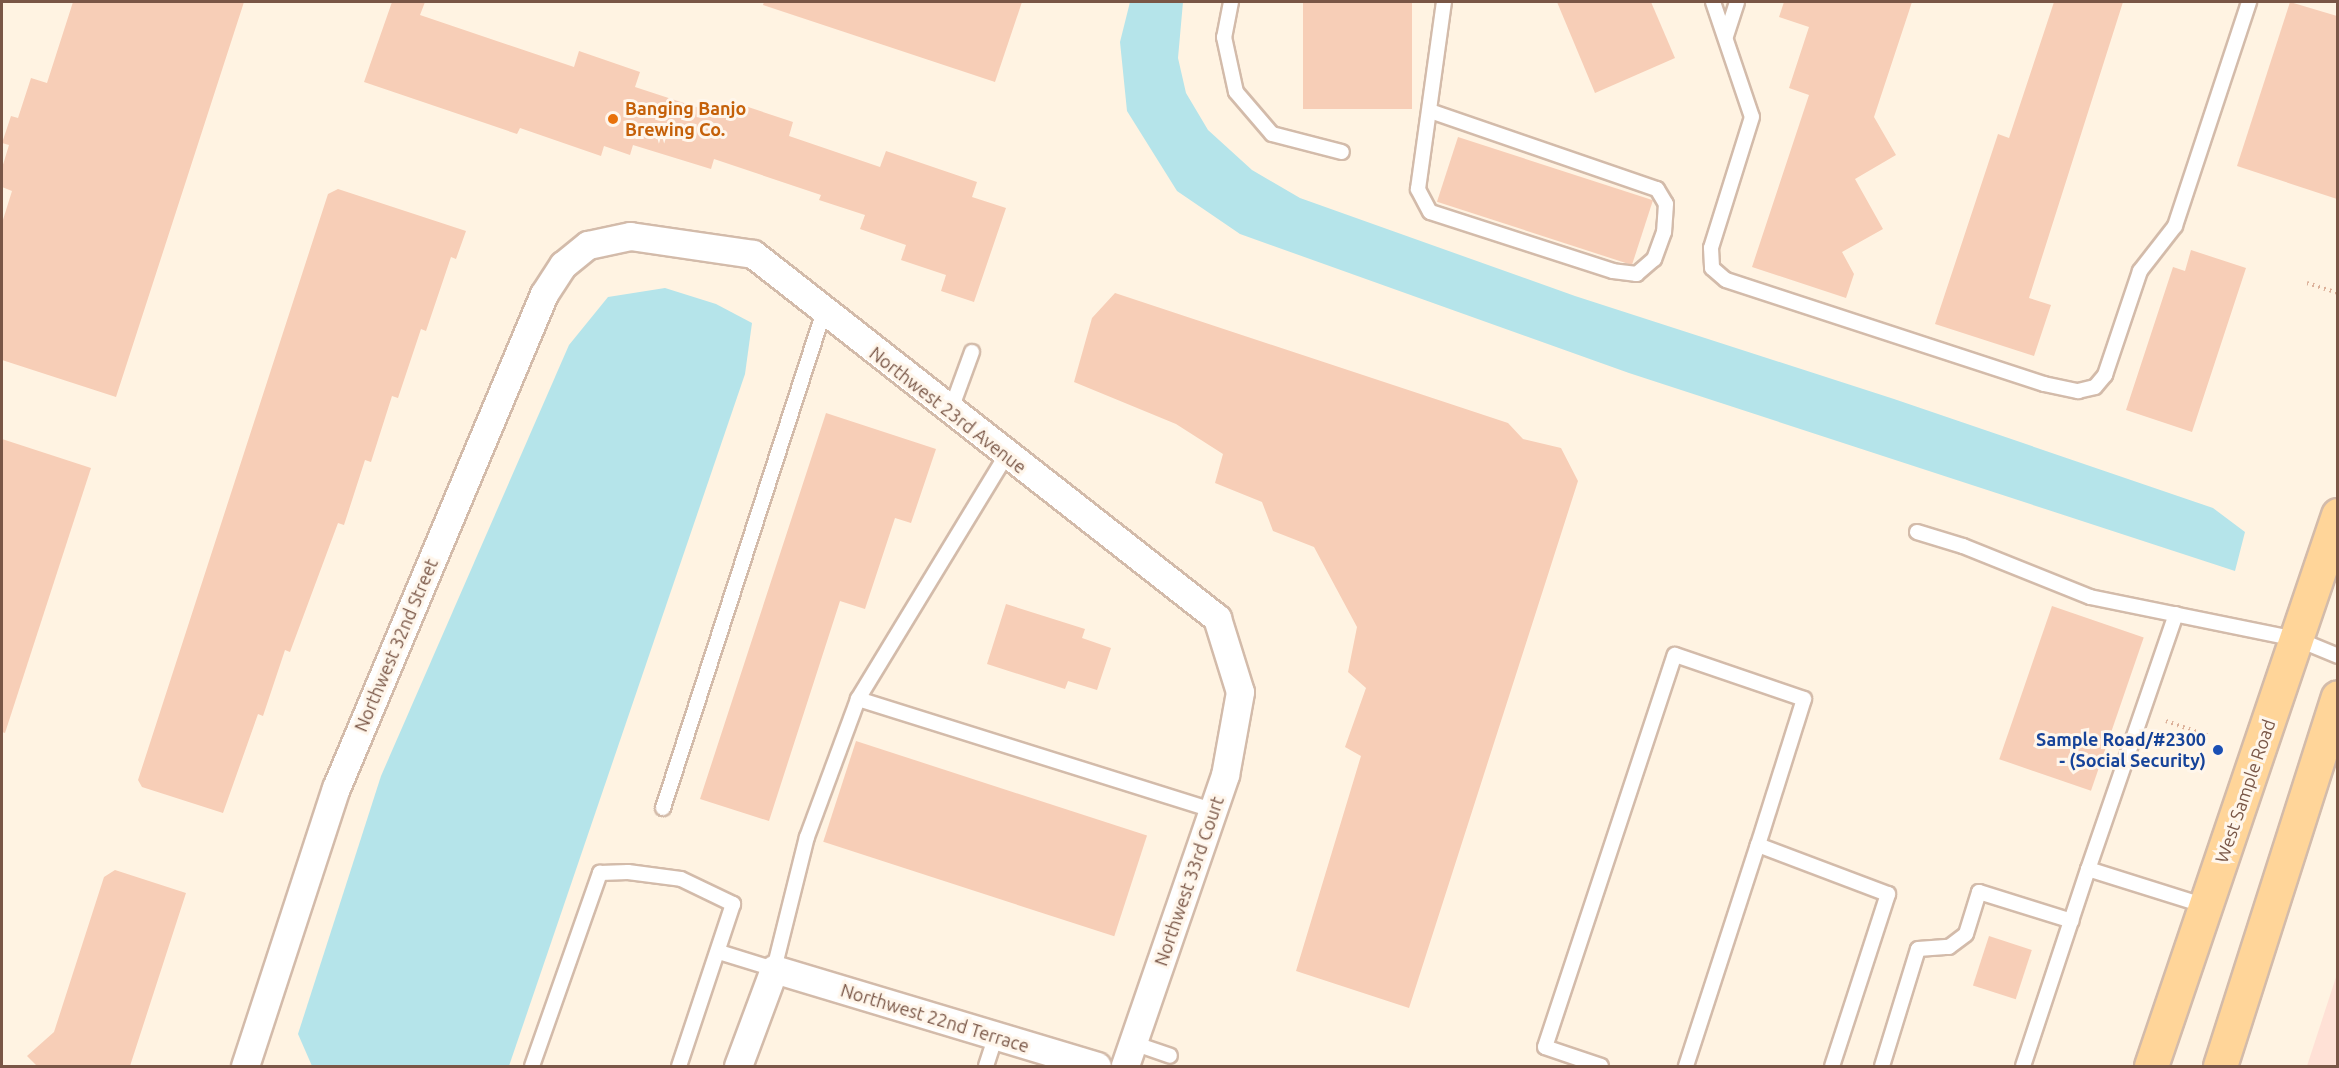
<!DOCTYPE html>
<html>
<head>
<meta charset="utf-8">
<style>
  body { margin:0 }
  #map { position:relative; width:2339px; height:1068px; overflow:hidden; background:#fff3e2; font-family:Ubuntu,sans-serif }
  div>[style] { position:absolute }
  .commercial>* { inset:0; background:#ffe1d6 }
  .water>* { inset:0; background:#b5e4ea }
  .building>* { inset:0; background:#f7ceb7; transform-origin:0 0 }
  .path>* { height:4px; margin-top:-2px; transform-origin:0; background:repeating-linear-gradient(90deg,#dcb19a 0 1.5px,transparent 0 6px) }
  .roads { filter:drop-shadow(2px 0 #d3bbaa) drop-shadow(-2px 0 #d3bbaa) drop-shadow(0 2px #d3bbaa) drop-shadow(0 -2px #d3bbaa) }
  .service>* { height:14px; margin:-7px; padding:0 7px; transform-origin:7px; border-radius:7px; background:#fff }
  .minor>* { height:27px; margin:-13.5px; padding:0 13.5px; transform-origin:13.5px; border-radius:13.5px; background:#fff }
  .primary>* { height:33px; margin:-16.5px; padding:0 16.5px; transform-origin:16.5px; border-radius:16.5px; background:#ffd599 }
  .dots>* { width:16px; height:16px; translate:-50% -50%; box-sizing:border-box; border:3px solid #fff6eb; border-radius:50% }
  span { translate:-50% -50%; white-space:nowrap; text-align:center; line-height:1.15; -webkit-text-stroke:6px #fff6eb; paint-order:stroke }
  .food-label { font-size:18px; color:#c56008; font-weight:700 }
  .left { translate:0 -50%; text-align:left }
  .street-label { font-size:18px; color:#795646 }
  .transit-label { font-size:18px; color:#164399; font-weight:700 }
  .right { translate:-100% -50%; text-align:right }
  .frame { position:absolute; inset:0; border:3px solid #795646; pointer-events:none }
</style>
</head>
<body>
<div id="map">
  <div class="commercial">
    <i style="clip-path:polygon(2337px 974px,2337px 1066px,2307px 1066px)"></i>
  </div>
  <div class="water">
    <i style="clip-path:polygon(1130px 2px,1183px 2px,1178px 58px,1186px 93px,1208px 130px,1252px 170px,1300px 198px,1575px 296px,1894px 399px,2213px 508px,2245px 532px,2235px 571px,1629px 373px,1240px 234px,1177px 191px,1127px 111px,1120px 42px)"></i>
    <i style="clip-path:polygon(665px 288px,716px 304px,752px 323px,745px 374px,509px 1066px,312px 1066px,298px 1034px,381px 776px,569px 345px,608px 297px)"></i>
  </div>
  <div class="building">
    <i style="clip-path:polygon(73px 2px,244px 2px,116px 397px,2px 360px,2px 223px,12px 191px,2px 187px,2px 168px,9px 145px,2px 143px,11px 116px,18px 118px,31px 78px,47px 83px)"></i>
    <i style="clip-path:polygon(392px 2px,425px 2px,420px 15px,574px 67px,579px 51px,640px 72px,635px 87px,693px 106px,728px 117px,733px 102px,793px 122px,789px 136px,880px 167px,886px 151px,977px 182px,972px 197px,1006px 208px,974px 302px,941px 291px,946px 275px,901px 260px,906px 245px,860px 229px,865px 215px,819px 200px,821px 195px,714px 159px,711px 169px,633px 145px,630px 155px,604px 146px,601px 156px,520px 128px,517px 134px,364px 82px)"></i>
    <i style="clip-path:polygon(764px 2px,1022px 2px,995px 82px,763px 5px)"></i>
    <i style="left:1303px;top:2px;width:109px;height:107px"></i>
    <i style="clip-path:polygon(1557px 2px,1651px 2px,1675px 58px,1595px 93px)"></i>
    <i style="clip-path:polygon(1784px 2px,1912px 2px,1874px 117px,1896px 155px,1855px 179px,1883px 229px,1842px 252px,1854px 274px,1846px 298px,1752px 267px,1809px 95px,1789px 88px,1809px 27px,1779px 17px)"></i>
    <i style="clip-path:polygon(2054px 2px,2123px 2px,2029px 298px,2051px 305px,2034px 356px,1935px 324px,1998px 134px,2009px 138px)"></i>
    <i style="clip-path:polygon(2290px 2px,2337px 16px,2337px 199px,2237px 166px)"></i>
    <i style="left:1458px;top:137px;width:205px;height:68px;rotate:18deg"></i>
    <i style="clip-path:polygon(338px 189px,466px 231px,456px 259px,451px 257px,426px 331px,421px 329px,398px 398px,392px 396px,371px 462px,365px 460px,344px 525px,338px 523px,290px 652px,285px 650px,263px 716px,258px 714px,223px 813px,142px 787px,138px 780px,328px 194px)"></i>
    <i style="clip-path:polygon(2191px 250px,2246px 268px,2192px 432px,2126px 410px,2173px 267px,2185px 271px)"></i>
    <i style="clip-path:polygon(1115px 293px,1508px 423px,1523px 439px,1561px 448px,1578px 481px,1409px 1008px,1296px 971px,1361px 756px,1345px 747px,1366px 688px,1348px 672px,1357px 627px,1314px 547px,1273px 531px,1262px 502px,1215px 483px,1223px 454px,1176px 424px,1074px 382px,1092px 318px)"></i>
    <i style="clip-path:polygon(826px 413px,936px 449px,911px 523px,895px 518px,865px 609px,840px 601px,769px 821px,700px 799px)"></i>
    <i style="clip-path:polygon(2px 439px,91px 468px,5px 733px,2px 732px)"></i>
    <i style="clip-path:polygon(1006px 604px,1085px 629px,1082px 638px,1111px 648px,1097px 690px,1068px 681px,1065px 689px,987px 664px)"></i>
    <i style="left:2052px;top:606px;width:97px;height:162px;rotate:19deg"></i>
    <i style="left:856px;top:741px;width:306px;height:106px;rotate:18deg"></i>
    <i style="clip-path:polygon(115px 870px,186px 893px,130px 1066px,37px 1066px,27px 1056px,54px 1032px,104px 877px)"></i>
    <i style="left:1989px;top:936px;width:45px;height:52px;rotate:18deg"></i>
  </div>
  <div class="path">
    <i style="left:2307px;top:283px;width:33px;rotate:18deg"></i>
    <i style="left:2166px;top:721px;width:46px;rotate:19.2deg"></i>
  </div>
  <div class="roads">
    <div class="service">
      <i style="left:1231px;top:2px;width:36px;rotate:101deg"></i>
      <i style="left:1224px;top:37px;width:56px;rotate:77.7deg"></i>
      <i style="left:1236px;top:92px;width:55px;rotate:49.4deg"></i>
      <i style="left:1272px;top:134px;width:72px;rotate:14.4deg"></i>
      <i style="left:1713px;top:2px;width:121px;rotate:71.3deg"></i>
      <i style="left:1752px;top:117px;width:137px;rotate:107.4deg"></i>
      <i style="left:1711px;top:248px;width:20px;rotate:87deg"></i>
      <i style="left:1712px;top:268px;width:18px;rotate:41deg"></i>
      <i style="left:1726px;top:280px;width:335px;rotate:18.1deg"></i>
      <i style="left:2044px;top:384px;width:35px;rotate:12deg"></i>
      <i style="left:2078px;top:391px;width:17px;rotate:-13deg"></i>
      <i style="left:2095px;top:387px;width:16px;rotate:-50deg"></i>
      <i style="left:2105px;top:375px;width:110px;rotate:-71.4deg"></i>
      <i style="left:2140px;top:271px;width:57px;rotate:-52.1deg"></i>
      <i style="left:2175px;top:226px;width:236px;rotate:-71.7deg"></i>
      <i style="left:1726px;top:36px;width:36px;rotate:-72deg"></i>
      <i style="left:1430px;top:111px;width:240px;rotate:19deg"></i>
      <i style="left:1657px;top:189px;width:17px;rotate:59deg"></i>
      <i style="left:1666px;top:204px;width:28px;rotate:94deg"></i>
      <i style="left:1664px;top:232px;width:29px;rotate:110deg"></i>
      <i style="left:1654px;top:259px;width:23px;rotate:139deg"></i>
      <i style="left:1637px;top:274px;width:24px;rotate:-173deg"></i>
      <i style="left:1613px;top:271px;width:192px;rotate:-162.1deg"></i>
      <i style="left:1430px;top:212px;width:26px;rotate:-118deg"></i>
      <i style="left:1418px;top:189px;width:189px;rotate:-82.1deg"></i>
      <i style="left:950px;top:412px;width:64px;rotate:-69.9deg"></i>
      <i style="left:1917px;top:532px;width:48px;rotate:16.9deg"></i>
      <i style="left:1963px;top:546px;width:137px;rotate:21.9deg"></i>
      <i style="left:2090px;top:597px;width:211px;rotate:11.5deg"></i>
      <i style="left:2297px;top:639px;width:44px;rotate:22.5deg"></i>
      <i style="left:2176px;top:614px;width:270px;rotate:109deg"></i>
      <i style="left:2088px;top:869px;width:124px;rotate:17.4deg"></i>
      <i style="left:858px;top:699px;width:372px;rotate:17.4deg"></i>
      <i style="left:663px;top:808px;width:522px;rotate:-72.05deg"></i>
      <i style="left:719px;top:952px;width:58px;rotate:17.2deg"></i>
      <i style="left:774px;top:969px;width:136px;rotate:-76deg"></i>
      <i style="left:807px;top:837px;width:147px;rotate:-69.7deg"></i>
      <i style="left:858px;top:699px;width:285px;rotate:-58.7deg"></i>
      <i style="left:1133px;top:1043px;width:39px;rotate:19deg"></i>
      <i style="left:532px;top:1066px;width:205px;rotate:-70.6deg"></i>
      <i style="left:600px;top:873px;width:28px;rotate:-2deg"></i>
      <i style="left:628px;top:872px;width:53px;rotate:7.5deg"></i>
      <i style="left:681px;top:879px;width:58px;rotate:25.7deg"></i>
      <i style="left:733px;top:904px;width:171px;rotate:108.4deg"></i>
      <i style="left:986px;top:1066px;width:32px;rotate:-72deg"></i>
      <i style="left:1601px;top:1066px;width:59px;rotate:-161.3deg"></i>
      <i style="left:1545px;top:1047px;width:413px;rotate:-71.7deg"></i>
      <i style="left:1675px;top:655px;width:136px;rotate:18.8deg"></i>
      <i style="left:1804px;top:699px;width:153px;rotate:107.5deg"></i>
      <i style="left:1758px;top:845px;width:139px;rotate:20.7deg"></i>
      <i style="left:1888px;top:894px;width:181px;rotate:108deg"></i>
      <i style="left:1686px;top:1066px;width:232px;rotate:-72deg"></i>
      <i style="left:1882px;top:1066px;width:122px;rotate:-72.9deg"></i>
      <i style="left:1918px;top:949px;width:31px;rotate:-4deg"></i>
      <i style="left:1949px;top:947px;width:21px;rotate:-37deg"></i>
      <i style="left:1966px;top:934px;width:44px;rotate:-72.8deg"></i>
      <i style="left:1979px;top:892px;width:97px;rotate:17.3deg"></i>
      <i style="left:2023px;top:1066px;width:207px;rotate:-71.7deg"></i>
    </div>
    <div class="minor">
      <i style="left:245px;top:1066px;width:293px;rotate:-71.9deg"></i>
      <i style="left:336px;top:788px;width:536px;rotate:-67.17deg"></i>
      <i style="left:544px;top:294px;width:35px;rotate:-57deg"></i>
      <i style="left:563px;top:265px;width:32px;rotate:-39deg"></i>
      <i style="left:588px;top:245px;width:43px;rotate:-12.1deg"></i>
      <i style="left:630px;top:236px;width:124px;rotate:8.3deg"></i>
      <i style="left:753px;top:254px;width:590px;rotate:38.11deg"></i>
      <i style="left:1217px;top:618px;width:77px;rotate:72.7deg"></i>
      <i style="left:1240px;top:692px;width:84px;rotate:100.2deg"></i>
      <i style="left:1225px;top:775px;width:308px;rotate:109deg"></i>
      <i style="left:738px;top:1066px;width:103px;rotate:-69.6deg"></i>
      <i style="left:774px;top:969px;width:337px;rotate:16.7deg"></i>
    </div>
    <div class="primary">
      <i style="left:2151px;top:1066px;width:582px;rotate:-71.25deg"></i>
      <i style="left:2220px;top:1066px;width:387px;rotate:-72.3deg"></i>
    </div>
  </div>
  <div class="dots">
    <i style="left:613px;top:119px;background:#e8710a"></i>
    <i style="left:2218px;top:750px;background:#1a4fb4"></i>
  </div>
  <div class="food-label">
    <span class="left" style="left:625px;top:119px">Banging Banjo<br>Brewing Co.</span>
  </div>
  <div class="street-label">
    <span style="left:948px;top:410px;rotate:38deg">Northwest 23rd Avenue</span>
    <span style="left:396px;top:645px;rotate:-67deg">Northwest 32nd Street</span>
    <span style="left:2245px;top:791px;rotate:-71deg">West Sample Road</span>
    <span style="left:1189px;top:881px;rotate:-71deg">Northwest 33rd Court</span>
    <span style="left:935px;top:1018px;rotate:17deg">Northwest 22nd Terrace</span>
  </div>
  <div class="transit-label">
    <span class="right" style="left:2206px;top:750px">Sample Road/#2300<br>- (Social Security)</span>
  </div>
  <div class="frame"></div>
</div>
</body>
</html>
